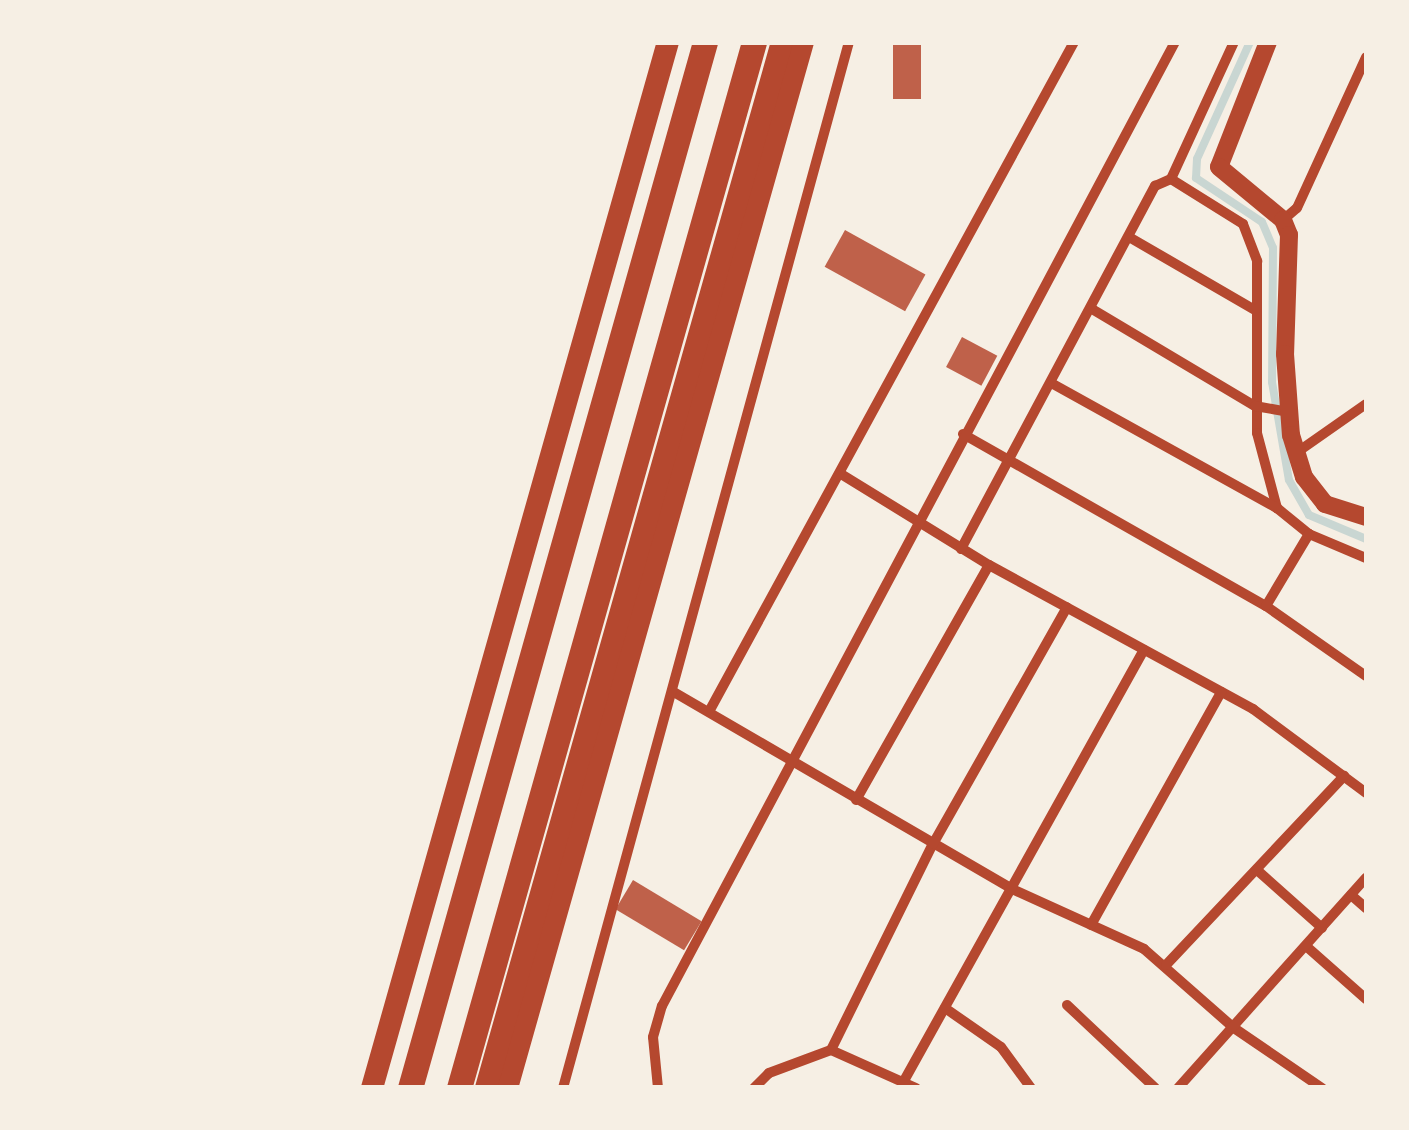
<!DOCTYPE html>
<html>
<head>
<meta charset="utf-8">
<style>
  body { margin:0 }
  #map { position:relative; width:1409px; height:1130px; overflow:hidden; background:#f6efe4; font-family:Poppins,sans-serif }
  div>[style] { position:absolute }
  .stream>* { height:8px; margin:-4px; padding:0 4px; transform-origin:4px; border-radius:4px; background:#c9d6d2 }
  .building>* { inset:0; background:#bf614a; transform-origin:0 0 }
  .minor>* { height:10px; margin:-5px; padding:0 5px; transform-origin:5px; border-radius:5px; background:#b5482f }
  .tertiary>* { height:18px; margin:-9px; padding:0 9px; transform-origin:9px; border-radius:9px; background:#b5482f }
  .primary>* { height:22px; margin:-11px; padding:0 11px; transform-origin:11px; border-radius:11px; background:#b5482f }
  .trunk>* { height:22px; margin:-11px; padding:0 11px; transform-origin:11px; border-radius:11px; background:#b5482f }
  .motorway>* { height:25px; margin:-12.5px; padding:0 12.5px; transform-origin:12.5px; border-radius:12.5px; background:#b5482f }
  span { translate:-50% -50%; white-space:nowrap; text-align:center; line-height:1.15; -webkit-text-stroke:8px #f6efe4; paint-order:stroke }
  .frame { position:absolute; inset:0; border:45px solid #f6efe4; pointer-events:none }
</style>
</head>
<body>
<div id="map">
  <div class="stream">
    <i style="left:1250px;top:42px;width:128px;rotate:114.4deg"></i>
    <i style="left:1197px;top:159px;width:19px;rotate:93deg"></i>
    <i style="left:1196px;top:178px;width:79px;rotate:33.7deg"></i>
    <i style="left:1262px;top:222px;width:28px;rotate:67deg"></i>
    <i style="left:1273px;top:248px;width:134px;rotate:90.4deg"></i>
    <i style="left:1272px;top:382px;width:99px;rotate:80.2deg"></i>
    <i style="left:1289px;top:480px;width:40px;rotate:60.3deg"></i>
    <i style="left:1309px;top:515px;width:62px;rotate:22.8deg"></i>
  </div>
  <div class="building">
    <i style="left:893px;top:42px;width:28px;height:57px"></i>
    <i style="left:845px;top:230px;width:92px;height:42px;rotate:29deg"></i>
    <i style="left:962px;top:337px;width:40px;height:34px;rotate:28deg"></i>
    <i style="left:633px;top:880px;width:80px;height:34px;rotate:31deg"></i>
  </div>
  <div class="minor">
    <i style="left:1234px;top:42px;width:151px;rotate:114.7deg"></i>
    <i style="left:1171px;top:179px;width:85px;rotate:32deg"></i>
    <i style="left:1243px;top:224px;width:40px;rotate:69deg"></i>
    <i style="left:1257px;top:261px;width:172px;rotate:90deg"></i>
    <i style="left:1257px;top:433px;width:78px;rotate:75.1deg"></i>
    <i style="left:1277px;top:508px;width:41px;rotate:39.1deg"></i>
    <i style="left:1309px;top:534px;width:62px;rotate:22.8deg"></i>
    <i style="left:1283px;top:220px;width:18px;rotate:-41deg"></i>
    <i style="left:1297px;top:208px;width:166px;rotate:-65.4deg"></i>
    <i style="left:1129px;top:237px;width:146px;rotate:30.1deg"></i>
    <i style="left:1092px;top:309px;width:190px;rotate:30.8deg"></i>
    <i style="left:1255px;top:406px;width:35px;rotate:10deg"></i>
    <i style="left:1053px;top:384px;width:256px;rotate:29deg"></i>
    <i style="left:963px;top:434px;width:348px;rotate:29.6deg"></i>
    <i style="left:1266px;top:606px;width:122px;rotate:35deg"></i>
    <i style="left:1296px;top:453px;width:85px;rotate:-35deg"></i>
    <i style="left:841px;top:474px;width:174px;rotate:31.6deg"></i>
    <i style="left:989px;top:565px;width:301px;rotate:28.6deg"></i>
    <i style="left:1253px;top:709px;width:141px;rotate:36.6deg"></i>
    <i style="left:961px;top:549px;width:412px;rotate:-61.9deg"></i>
    <i style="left:1155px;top:186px;width:17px;rotate:-24deg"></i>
    <i style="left:1266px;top:606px;width:84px;rotate:-59.2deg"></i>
    <i style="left:672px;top:691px;width:393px;rotate:30.2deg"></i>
    <i style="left:1012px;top:889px;width:145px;rotate:24.4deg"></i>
    <i style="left:1144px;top:949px;width:120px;rotate:41.3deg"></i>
    <i style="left:1234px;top:1028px;width:107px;rotate:34.3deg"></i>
    <i style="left:711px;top:708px;width:759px;rotate:-61.41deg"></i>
    <i style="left:856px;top:800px;width:270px;rotate:-60.5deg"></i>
    <i style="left:1257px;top:870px;width:87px;rotate:41.7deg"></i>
    <i style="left:1351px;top:895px;width:20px;rotate:41deg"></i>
    <i style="left:1091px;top:925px;width:267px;rotate:-60.8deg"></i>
    <i style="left:1306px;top:946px;width:80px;rotate:41.5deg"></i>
    <i style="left:1166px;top:965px;width:260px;rotate:-46.7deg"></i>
    <i style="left:1067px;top:1005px;width:121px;rotate:43.3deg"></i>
    <i style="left:945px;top:1008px;width:68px;rotate:34.9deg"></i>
    <i style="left:1001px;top:1047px;width:51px;rotate:53.8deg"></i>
    <i style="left:831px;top:1050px;width:230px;rotate:-63.7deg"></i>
    <i style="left:933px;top:844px;width:272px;rotate:-60.5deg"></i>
    <i style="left:905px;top:1079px;width:491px;rotate:-60.9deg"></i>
    <i style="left:563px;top:1088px;width:1084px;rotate:-74.71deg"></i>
    <i style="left:658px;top:1088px;width:51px;rotate:-95.6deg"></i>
    <i style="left:653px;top:1037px;width:32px;rotate:-74deg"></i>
    <i style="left:662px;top:1006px;width:1092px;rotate:-61.98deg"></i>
    <i style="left:754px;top:1088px;width:21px;rotate:-45deg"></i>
    <i style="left:769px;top:1073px;width:66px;rotate:-20.4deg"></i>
    <i style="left:831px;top:1050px;width:93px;rotate:24.1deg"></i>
    <i style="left:1178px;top:1088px;width:282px;rotate:-48.2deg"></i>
  </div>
  <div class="tertiary">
    <i style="left:1268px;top:42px;width:134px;rotate:111.4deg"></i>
    <i style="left:1219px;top:167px;width:83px;rotate:39.6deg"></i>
    <i style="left:1283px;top:220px;width:16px;rotate:68deg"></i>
    <i style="left:1289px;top:235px;width:119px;rotate:91.9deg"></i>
    <i style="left:1285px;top:354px;width:81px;rotate:85.8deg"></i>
    <i style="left:1291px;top:435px;width:44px;rotate:72.8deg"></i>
    <i style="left:1304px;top:477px;width:34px;rotate:52deg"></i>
    <i style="left:1325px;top:504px;width:43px;rotate:17.6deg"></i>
  </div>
  <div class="primary">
    <i style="left:507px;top:1088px;width:1087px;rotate:-74.2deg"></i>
  </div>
  <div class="trunk">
    <i style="left:372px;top:1088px;width:1087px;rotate:-74.2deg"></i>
    <i style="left:486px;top:1088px;width:1087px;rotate:-74.2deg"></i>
  </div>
  <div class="motorway">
    <i style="left:410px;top:1088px;width:1087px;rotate:-74.25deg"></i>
    <i style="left:459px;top:1088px;width:1087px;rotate:-74.25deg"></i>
  </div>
  <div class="frame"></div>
</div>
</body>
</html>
